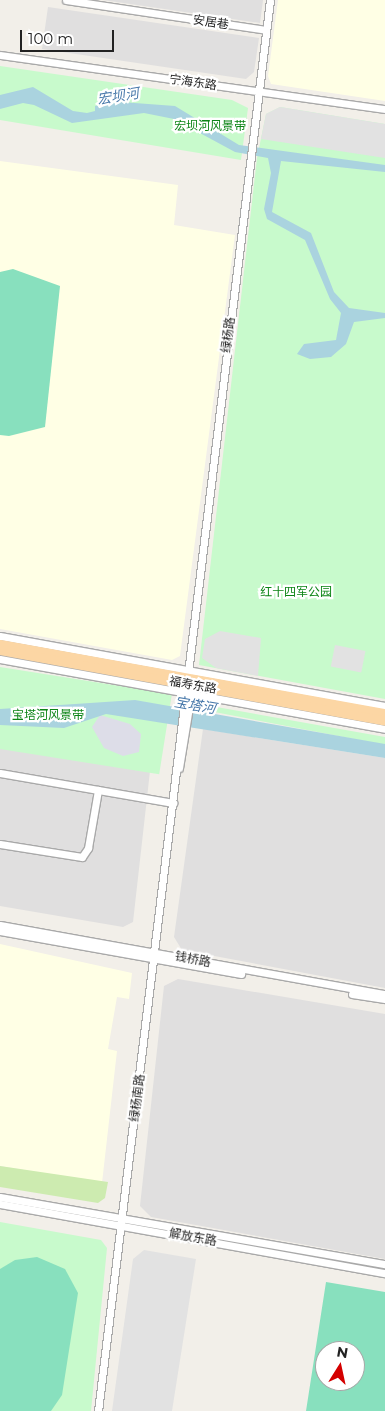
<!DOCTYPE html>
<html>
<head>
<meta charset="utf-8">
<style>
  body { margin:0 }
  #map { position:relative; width:385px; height:1411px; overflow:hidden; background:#f2efe9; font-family:Montserrat,"Noto Sans SC",sans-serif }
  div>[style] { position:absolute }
  .residential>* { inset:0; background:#e0dfdf }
  .education>* { inset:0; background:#ffffe5 }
  .grass>* { inset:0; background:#cdebb0 }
  .park>* { inset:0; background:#c8facc; transform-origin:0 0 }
  .pitch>* { inset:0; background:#88e0be }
  .parking>* { inset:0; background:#e2e2e2; transform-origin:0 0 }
  .plaza>* { inset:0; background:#dddde8 }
  .water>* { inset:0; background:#aad3df }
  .roads { filter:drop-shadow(1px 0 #a9a9a9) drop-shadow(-1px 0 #a9a9a9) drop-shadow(0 1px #a9a9a9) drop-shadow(0 -1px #a9a9a9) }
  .minor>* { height:7px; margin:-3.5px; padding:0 3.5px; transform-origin:3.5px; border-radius:3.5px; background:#fff }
  .major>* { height:9px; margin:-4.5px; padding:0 4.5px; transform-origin:4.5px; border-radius:4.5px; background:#fcd6a4 }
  span { translate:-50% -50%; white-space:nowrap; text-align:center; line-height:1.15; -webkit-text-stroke:4.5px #fff; paint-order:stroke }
  .street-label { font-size:12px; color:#222 }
  .park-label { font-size:12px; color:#0c8416 }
  .water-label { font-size:14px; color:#4a7aab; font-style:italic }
  .north { position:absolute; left:315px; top:1341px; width:50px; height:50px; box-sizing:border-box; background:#fff; border:1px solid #a7a7a7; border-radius:50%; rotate:10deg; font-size:14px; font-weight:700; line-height:20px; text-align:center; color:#222 }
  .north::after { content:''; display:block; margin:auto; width:18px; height:22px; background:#d40000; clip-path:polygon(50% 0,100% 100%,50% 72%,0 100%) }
  .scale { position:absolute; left:20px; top:30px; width:94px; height:22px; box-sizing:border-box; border:2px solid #222; border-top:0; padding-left:6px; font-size:15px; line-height:18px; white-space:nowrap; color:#222; -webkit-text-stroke:4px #fff; paint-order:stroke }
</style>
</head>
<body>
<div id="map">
  <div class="residential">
    <i style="clip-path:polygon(103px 0,263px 0,260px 23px)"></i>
    <i style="clip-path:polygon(48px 7px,259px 38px,254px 72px,246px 79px,42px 49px)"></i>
    <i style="clip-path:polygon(203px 729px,385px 758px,385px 988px,182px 950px,174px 937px)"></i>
    <i style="clip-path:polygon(0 748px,150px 771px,133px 922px,123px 927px,0 906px)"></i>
    <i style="clip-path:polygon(178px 979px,385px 1014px,385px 1259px,151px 1217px,140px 1206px,164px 986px)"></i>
  </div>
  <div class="education">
    <i style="clip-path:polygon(278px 0,385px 0,385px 101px,271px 84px,268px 76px)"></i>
    <i style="clip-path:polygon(0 161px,178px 185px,174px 225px,235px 235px,180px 656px,172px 660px,0 629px)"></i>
    <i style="clip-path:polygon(0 944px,132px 973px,129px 999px,117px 997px,108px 1049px,117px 1051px,102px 1183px,0 1166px)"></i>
  </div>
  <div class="grass">
    <i style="clip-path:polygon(0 1166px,108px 1182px,105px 1198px,98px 1203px,0 1187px)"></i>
  </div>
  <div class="park">
    <i style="clip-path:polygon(0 66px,232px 100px,248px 108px,241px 160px,0 120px)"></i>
    <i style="clip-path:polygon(280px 107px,385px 124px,385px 699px,199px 665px,257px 158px,266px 114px)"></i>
    <i style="left:0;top:667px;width:174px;height:81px;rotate:9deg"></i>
    <i style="clip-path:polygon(205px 705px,385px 737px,385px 745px,204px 710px)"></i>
    <i style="clip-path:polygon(0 1222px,101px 1240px,107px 1248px,91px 1411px,0 1411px)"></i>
  </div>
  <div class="pitch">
    <i style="clip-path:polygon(13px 269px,60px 286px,45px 427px,9px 436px,0 435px,0 272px)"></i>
    <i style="clip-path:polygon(37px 1257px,65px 1269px,78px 1293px,62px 1395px,51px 1411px,0 1411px,0 1269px,15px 1260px)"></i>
    <i style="clip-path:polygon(evenodd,326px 1282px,385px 1292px,385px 1411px,306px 1411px,326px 1282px,325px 1351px,355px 1351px,355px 1381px,325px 1381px,325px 1351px)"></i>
  </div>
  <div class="parking">
    <i style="clip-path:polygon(280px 107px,385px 124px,385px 158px,261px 139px,266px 114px)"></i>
    <i style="clip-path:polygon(220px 631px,261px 638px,258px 676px,216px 668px,202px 658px,205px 639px)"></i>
    <i style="left:335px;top:645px;width:31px;height:22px;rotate:11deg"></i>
    <i style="clip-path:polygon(144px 1250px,196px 1259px,172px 1411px,112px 1411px,133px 1259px)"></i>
  </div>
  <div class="plaza">
    <i style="clip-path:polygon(100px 715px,130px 724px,141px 734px,139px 752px,123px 756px,104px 748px,92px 727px)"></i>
  </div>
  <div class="water">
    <i style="clip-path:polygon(33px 87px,73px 111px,87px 113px,95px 111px,95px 106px,121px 102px,175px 106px,239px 145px,385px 165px,385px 172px,281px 161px,272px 212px,311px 233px,334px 292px,349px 308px,385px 313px,385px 318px,354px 322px,346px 344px,331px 357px,310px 359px,297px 354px,304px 344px,336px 340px,341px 313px,330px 299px,305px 240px,267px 219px,264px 209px,271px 173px,268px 158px,235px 152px,174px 119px,144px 113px,72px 123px,34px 105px,23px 103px,0 109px,0 95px)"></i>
    <i style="clip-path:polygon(135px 700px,385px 744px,385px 758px,106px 714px,64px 728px,0 725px,0 709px)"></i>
  </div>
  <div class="roads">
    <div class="minor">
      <i style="left:66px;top:0;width:202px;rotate:8.5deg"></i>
      <i style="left:0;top:55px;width:389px;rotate:8deg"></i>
      <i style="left:0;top:636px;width:391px;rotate:10.3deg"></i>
      <i style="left:0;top:659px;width:391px;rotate:10.3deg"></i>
      <i style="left:179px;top:768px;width:80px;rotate:-80.7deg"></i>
      <i style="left:0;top:773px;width:176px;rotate:9.8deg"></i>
      <i style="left:0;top:844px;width:83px;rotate:9deg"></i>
      <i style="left:82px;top:857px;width:11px;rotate:-56deg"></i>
      <i style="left:88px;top:848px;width:59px;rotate:-80.2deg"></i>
      <i style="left:0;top:925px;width:391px;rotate:10.2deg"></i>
      <i style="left:0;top:931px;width:245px;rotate:10.1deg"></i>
      <i style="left:352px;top:994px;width:33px;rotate:9deg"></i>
      <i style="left:0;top:1197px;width:391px;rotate:9.9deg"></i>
      <i style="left:0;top:1204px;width:391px;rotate:10.2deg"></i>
      <i style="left:98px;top:1411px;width:1421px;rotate:-83.05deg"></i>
    </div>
    <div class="major">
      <i style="left:0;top:644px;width:391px;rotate:10.2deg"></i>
      <i style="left:0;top:650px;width:391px;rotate:10.4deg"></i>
    </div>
  </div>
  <div class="street-label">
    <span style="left:211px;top:22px;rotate:8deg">安居巷</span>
    <span style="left:193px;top:82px;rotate:8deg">宁海东路</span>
    <span style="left:228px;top:335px;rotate:-83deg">绿杨路</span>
    <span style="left:193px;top:685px;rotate:10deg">福寿东路</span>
    <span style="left:193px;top:959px;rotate:11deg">钱桥路</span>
    <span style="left:137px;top:1098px;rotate:-83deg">绿杨南路</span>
    <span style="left:193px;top:1237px;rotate:10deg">解放东路</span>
  </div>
  <div class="park-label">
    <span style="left:210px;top:126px">宏坝河风景带</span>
    <span style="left:296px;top:592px">红十四军公园</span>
    <span style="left:48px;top:715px">宝塔河风景带</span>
  </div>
  <div class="water-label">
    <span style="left:118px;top:96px;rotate:-9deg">宏坝河</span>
    <span style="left:195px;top:705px;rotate:10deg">宝塔河</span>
  </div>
  <div class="north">N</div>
  <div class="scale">100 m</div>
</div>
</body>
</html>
